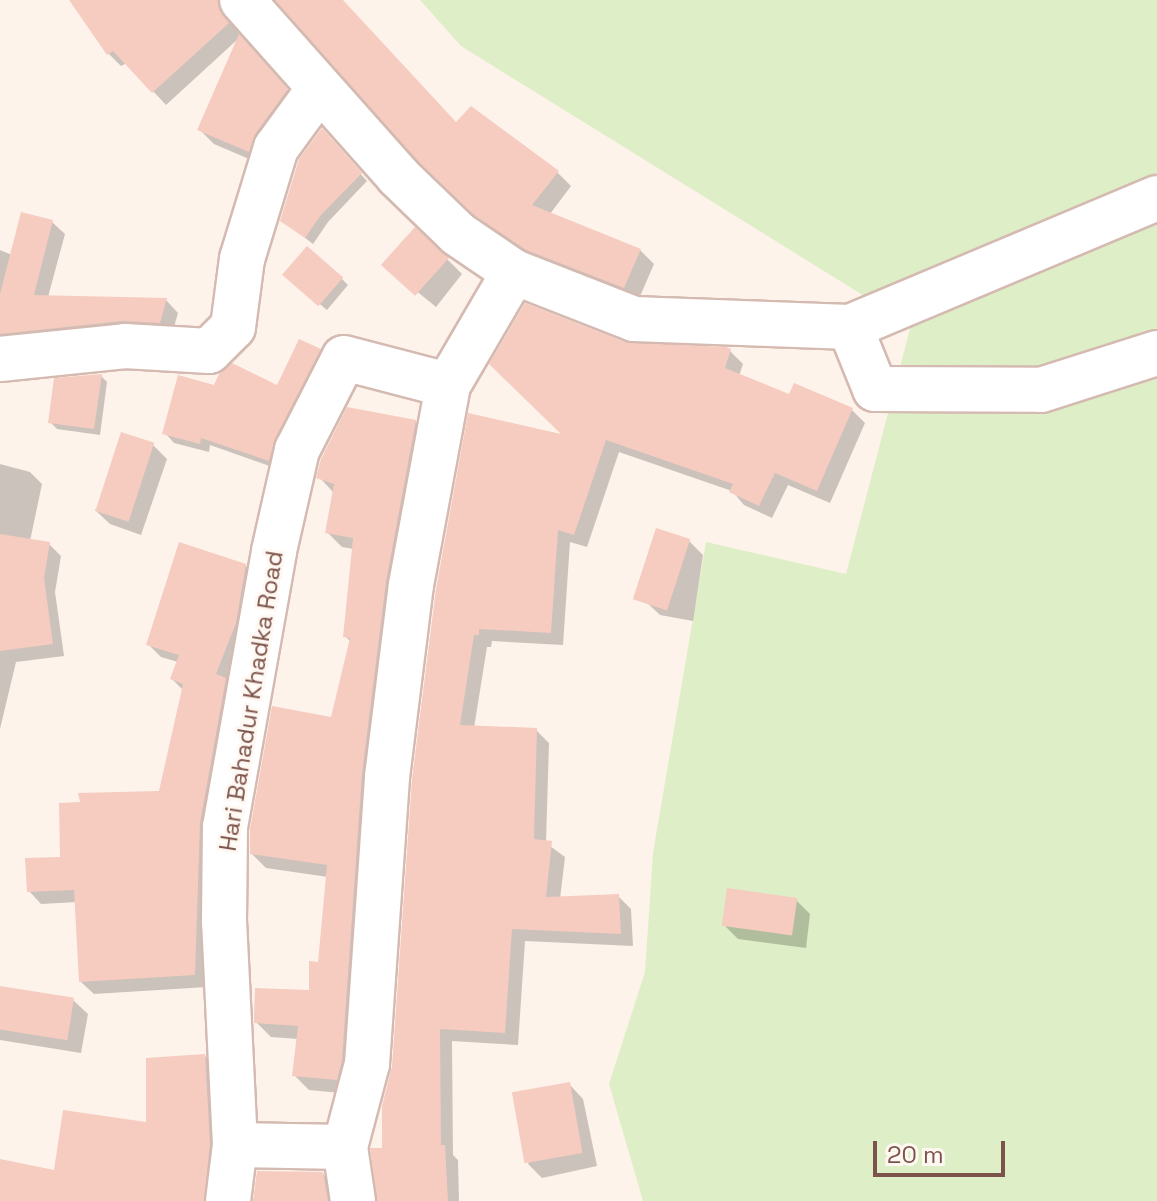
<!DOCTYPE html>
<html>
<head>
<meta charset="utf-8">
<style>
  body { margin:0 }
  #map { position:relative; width:1157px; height:1201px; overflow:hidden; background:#fef3ea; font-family:"Space Grotesk",sans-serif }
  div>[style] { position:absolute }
  .green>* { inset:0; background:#deeec6 }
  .shadow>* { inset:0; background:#0003 }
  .building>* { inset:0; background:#f6cbc0; transform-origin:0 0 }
  .roads { filter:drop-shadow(2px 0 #d4bab1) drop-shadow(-2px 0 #d4bab1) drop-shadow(0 2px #d4bab1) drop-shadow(0 -2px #d4bab1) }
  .street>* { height:44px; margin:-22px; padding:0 22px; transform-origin:22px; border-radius:22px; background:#fff }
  span { translate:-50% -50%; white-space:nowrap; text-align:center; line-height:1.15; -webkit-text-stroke:6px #fff8f2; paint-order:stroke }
  .street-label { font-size:24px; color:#7c534a }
  .scale { position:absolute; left:873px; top:1141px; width:132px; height:36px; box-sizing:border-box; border:4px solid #7c534a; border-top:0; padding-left:10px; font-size:24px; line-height:28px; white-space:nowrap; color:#7c534a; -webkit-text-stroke:6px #fff8f2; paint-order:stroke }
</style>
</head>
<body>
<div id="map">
  <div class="green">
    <i style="clip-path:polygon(420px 0,1157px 0,1157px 1201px,643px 1201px,609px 1084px,645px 972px,653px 853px,706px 542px,846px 574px,911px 325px,461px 46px)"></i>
  </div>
  <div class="shadow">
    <i style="clip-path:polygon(72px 0,219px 0,230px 12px,230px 21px,241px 37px,301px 105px,263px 165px,214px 144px,200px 130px,238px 39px,166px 105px,127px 63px,121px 66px,108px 53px)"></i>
    <i style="clip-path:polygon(278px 0,339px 0,457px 124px,557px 172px,571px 186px,550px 214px,640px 250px,654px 264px,638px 301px,542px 263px,490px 228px,418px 157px)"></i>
    <i style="clip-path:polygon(328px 137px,367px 181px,328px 222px,313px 244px,282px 220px)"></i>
    <i style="clip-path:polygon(52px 222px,65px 234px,48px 297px,166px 300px,178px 313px,172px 334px,0 352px,0 250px,12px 255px)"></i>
    <i style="clip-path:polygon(447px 259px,462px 274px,436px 307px,387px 267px)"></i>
    <i style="clip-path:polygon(341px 278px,348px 285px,327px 310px,292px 281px)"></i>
    <i style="clip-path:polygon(625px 344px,730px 351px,743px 364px,739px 376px,790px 397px,852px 410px,865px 423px,830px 503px,788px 485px,772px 518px,744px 505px,732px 491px,619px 452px,587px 547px,570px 542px,563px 645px,492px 641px,491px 647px,487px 647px,474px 728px,536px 730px,549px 743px,546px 843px,565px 857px,560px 899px,618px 896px,631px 909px,633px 946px,525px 941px,518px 1045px,452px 1041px,453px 1155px,458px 1160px,459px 1201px,378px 1201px,394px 1066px,438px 589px,567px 437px)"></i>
    <i style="clip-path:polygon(320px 350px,329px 359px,278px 469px,210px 445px,209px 452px,174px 443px,165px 433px,215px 388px,278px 388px)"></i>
    <i style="clip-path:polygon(101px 376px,107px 382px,100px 435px,57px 429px,50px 422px)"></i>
    <i style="clip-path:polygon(415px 421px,430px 436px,351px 1094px,309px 1090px,294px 1075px,298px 1039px,271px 1037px,256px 1022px,311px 992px,320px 964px,328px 877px,266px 868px,252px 854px,332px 719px,351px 642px,346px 637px,354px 549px,342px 547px,327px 532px,333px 492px,319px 477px)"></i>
    <i style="clip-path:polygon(153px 445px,167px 459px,141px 535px,110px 524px,95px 510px)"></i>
    <i style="clip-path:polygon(0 464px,30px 472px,42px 484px,30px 541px,49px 544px,61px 556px,55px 592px,64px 656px,16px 662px,0 729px)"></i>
    <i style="clip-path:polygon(689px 541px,703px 555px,693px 621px,660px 615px,645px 601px)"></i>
    <i style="clip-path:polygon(245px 565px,258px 578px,207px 987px,94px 994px,81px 982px,77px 902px,41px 904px,29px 891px,62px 859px,161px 793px,184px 691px,172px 679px,178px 662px,161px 657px,148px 644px)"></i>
    <i style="clip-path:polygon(796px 900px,810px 914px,806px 948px,738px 939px,724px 925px)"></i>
    <i style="clip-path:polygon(0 988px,73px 1000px,88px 1014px,81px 1053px,0 1040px)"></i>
    <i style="clip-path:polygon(205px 1056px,216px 1067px,216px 1201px,0 1201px,0 1161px,55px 1173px,149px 1124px)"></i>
    <i style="clip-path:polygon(569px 1084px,583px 1099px,597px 1166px,542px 1178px,528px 1164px)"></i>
    <i style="clip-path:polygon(323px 1174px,336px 1187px,339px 1201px,277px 1201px)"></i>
  </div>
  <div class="building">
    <i style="clip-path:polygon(69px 0,218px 0,229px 23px,152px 93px,113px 51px,107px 55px)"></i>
    <i style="clip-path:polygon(275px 0,343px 0,456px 122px,471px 106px,559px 171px,532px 205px,641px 249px,624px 288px,526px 250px,474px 215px,416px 159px)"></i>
    <i style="clip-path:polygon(239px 34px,288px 89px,256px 133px,249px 152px,197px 130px)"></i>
    <i style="clip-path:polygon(322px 128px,362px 173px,321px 215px,305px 238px,280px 221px,299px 159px)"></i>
    <i style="clip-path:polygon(21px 212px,53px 220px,34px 295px,167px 298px,160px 323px,123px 321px,0 334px,0 294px)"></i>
    <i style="left:415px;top:227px;width:46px;height:51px;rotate:42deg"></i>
    <i style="left:307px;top:246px;width:48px;height:38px;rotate:41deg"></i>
    <i style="clip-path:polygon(525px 303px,625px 342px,726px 347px,731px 349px,725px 368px,789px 394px,794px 383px,853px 408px,817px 491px,775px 473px,759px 506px,729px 492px,733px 484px,606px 440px,574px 535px,558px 530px,551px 633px,479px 629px,479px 635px,474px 635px,460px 725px,537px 728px,534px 839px,552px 841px,546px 897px,619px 894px,621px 934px,512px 929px,505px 1033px,440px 1029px,441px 1145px,445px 1145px,448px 1201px,377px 1201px,370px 1148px,382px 1148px,382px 1106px,392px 1066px,412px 779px,436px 589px,468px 413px,561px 434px,489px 364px)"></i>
    <i style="clip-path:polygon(299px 339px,321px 349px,275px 439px,269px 461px,201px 438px,200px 444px,162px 434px,178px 375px,214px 385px,219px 374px,232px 363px,277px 385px)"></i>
    <i style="clip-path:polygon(102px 374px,94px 429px,48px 423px,54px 378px)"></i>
    <i style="clip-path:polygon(347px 407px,416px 420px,386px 582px,362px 774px,342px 1060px,337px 1080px,292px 1076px,298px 1026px,254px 1023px,254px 1017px,255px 988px,309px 990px,309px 961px,318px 962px,327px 865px,250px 854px,250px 829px,272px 706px,331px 717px,350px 638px,343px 637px,353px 538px,325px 533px,334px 484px,316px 478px,321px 459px)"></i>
    <i style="left:121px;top:432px;width:35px;height:83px;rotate:18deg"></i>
    <i style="left:656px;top:528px;width:36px;height:75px;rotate:18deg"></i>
    <i style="clip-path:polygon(0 534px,50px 542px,44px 578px,53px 644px,0 651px)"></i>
    <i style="clip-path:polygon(179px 542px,246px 564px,236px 623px,216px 674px,226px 678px,200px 823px,195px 975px,79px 982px,74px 890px,27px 892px,25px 858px,60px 857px,59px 803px,80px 802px,78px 793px,159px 791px,183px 684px,170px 679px,179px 655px,146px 645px)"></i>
    <i style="left:727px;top:888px;width:71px;height:38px;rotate:8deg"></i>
    <i style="left:0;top:986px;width:75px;height:43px;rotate:9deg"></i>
    <i style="clip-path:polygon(205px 1054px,210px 1144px,204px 1201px,0 1201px,0 1159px,54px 1170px,63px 1110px,146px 1122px,146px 1058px)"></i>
    <i style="left:570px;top:1082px;width:72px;height:59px;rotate:80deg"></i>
    <i style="clip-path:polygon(257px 1171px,323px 1172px,328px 1201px,253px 1201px)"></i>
  </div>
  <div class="roads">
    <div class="street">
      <i style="left:242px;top:0;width:235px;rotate:48.4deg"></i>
      <i style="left:398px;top:176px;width:83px;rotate:44deg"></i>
      <i style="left:458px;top:234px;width:68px;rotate:34.2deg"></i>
      <i style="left:514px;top:272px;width:129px;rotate:21.4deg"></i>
      <i style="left:634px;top:319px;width:216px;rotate:2.1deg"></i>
      <i style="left:850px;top:327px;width:333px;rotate:-22.8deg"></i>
      <i style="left:850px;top:327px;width:67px;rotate:68deg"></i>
      <i style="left:875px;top:389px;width:166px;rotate:0.3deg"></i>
      <i style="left:1041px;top:390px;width:122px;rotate:-17.7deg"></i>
      <i style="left:0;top:359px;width:126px;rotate:-5.9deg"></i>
      <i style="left:125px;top:346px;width:84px;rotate:3.4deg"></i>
      <i style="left:209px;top:351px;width:34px;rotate:-45deg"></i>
      <i style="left:233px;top:327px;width:69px;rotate:-82.5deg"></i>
      <i style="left:242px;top:259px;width:116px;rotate:-73deg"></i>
      <i style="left:276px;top:148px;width:73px;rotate:-53.9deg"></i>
      <i style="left:235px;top:1145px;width:110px;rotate:1deg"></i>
      <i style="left:228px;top:1201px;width:56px;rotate:-82.9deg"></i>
      <i style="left:235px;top:1145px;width:223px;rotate:-92.8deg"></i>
      <i style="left:224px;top:922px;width:95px;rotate:-89.4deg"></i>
      <i style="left:225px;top:827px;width:280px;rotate:-79.9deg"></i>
      <i style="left:274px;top:551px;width:104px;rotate:-77.2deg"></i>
      <i style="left:297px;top:450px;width:103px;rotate:-62.9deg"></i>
      <i style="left:344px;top:358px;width:107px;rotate:14.6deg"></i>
      <i style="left:353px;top:1201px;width:55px;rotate:-98.4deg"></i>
      <i style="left:345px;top:1147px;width:86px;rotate:-75.2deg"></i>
      <i style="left:367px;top:1064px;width:288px;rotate:-86deg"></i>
      <i style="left:387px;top:777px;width:193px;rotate:-82.9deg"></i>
      <i style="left:411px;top:585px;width:203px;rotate:-79.5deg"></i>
      <i style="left:448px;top:385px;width:131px;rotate:-59.7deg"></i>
    </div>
  </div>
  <div class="street-label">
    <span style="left:251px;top:701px;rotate:-81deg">Hari Bahadur Khadka Road</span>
  </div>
  <div class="scale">20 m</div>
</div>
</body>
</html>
